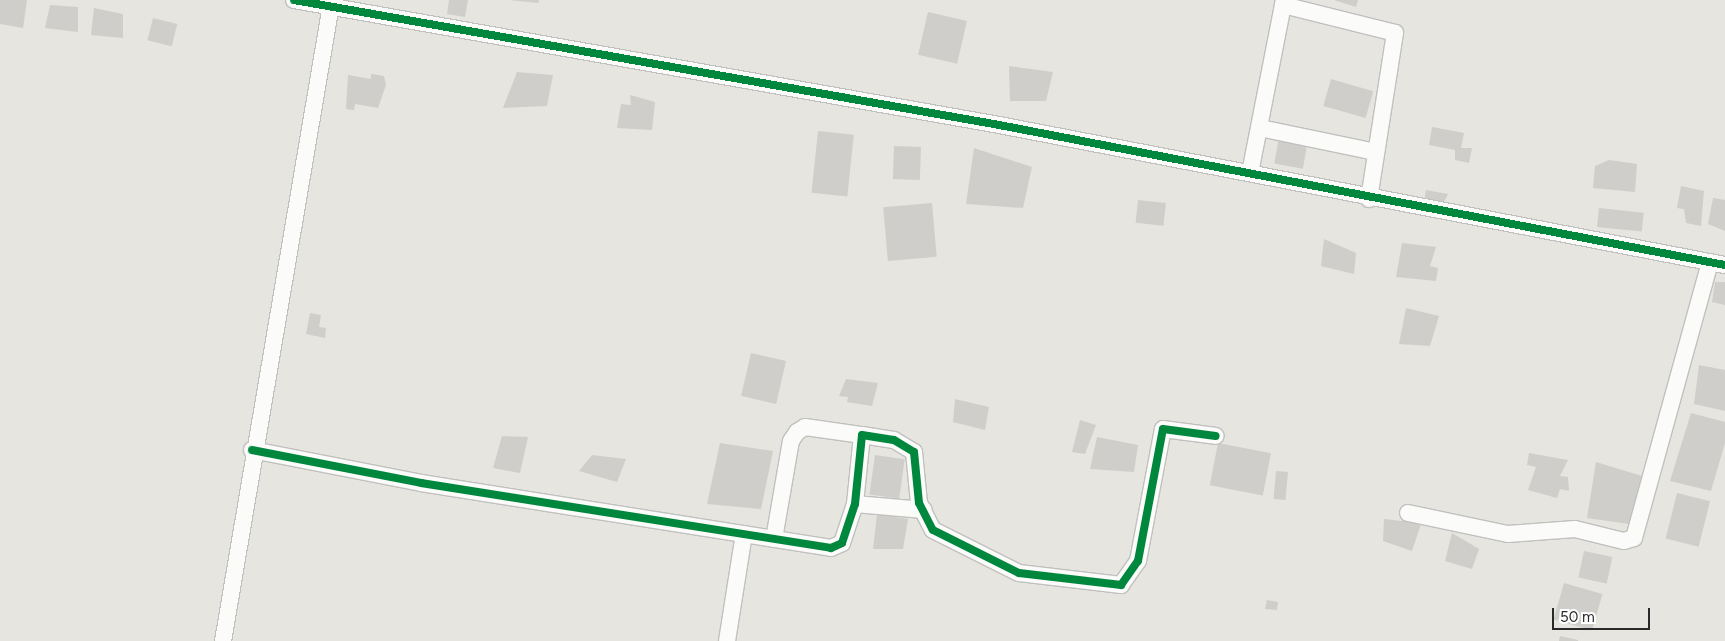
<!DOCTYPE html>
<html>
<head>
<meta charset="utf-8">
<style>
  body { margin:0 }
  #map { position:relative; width:1725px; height:641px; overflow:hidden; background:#e6e5e0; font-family:Figtree,sans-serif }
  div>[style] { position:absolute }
  .building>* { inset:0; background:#cfcecb; transform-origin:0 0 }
  .roads { filter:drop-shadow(1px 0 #c0c0bf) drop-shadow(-1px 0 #c0c0bf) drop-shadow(0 1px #c0c0bf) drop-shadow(0 -1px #c0c0bf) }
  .street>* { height:16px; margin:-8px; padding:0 8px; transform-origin:8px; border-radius:8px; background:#fbfbfa }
  .cycleway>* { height:8px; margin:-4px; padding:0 4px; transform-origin:4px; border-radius:4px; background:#00873e }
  span { translate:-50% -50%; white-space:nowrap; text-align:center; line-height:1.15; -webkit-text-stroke:4px #fff; paint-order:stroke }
  .scale { position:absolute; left:1552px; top:608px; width:98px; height:22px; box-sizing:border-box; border:2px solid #292929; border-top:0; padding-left:6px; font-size:15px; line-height:18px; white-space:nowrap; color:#292929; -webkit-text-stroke:4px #fff; paint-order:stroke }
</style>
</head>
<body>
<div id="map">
  <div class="building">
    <i style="clip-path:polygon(0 0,27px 0,23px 28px,0 24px)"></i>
    <i style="clip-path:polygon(449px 0,468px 0,465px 17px,447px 14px)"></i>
    <i style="clip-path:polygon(509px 0,539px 0,538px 3px)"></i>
    <i style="clip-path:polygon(1334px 0,1358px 0,1356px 7px)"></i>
    <i style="clip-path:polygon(50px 5px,78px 7px,78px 32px,45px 28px)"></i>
    <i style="clip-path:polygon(94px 8px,123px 14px,123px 38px,91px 35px)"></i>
    <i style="left:928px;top:12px;width:40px;height:44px;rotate:13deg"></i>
    <i style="left:153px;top:18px;width:25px;height:23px;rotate:14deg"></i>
    <i style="clip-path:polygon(1009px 66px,1053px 72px,1046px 101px,1010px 101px)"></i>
    <i style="clip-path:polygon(517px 72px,553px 75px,547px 106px,503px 108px)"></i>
    <i style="clip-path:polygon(371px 74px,384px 76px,386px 85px,378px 108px,355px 104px,354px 110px,346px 109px,348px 75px,371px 79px)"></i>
    <i style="left:1331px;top:79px;width:44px;height:28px;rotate:16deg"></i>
    <i style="clip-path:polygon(630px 95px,655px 102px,652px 130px,617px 128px,621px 104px,631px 105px)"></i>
    <i style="clip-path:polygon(1432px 127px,1464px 133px,1461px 148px,1472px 148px,1469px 163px,1455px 160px,1455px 150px,1429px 145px)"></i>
    <i style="left:818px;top:131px;width:36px;height:62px;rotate:6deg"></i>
    <i style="left:1279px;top:137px;width:29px;height:27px;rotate:10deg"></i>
    <i style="left:894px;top:146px;width:27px;height:33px;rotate:2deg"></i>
    <i style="clip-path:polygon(974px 148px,1032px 167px,1023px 208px,966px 204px)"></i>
    <i style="clip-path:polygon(1609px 160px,1637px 164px,1635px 192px,1593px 188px,1595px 166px)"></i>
    <i style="clip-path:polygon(1681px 186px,1704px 191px,1701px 226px,1686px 223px,1684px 209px,1677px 208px)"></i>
    <i style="clip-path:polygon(1426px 190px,1448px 194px,1444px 202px,1424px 202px)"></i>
    <i style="clip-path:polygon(1713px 198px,1725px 200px,1725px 231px,1708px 224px)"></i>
    <i style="left:1138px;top:200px;width:28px;height:23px;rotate:6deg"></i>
    <i style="left:932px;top:203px;width:54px;height:49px;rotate:85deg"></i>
    <i style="left:1599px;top:208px;width:45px;height:19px;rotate:6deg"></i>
    <i style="clip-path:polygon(1324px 239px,1356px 253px,1354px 274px,1321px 266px)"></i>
    <i style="clip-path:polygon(1402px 243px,1436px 247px,1430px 266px,1438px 268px,1436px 281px,1396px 277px)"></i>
    <i style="clip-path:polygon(1715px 282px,1725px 282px,1725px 305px,1712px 302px)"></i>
    <i style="clip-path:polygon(1406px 308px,1439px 316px,1430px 346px,1399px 344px)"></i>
    <i style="clip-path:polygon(310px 313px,321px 315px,319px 327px,326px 328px,325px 338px,306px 334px)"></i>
    <i style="left:751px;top:353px;width:36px;height:44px;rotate:13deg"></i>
    <i style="clip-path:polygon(1699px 365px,1725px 370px,1725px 411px,1694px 404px)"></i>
    <i style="clip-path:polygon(846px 379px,878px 383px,872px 406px,847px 402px,848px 397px,839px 396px)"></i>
    <i style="clip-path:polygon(955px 399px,989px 407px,985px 430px,953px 422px)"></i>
    <i style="clip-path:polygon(1691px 413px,1725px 422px,1725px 443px,1711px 491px,1670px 481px)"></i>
    <i style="clip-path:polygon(1080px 420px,1096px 425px,1085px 454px,1072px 452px)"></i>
    <i style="clip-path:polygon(502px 436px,528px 437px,520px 473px,493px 468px)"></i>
    <i style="clip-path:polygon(1097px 437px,1138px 445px,1134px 472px,1090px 469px)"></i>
    <i style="clip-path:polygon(720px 443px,773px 451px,761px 509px,707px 504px)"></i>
    <i style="left:1218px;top:443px;width:54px;height:43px;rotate:11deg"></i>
    <i style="clip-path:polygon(1529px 453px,1568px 460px,1560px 476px,1568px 477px,1569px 491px,1560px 489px,1557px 498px,1528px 490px,1536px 467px,1527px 465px)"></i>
    <i style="clip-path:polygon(592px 455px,626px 459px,617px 482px,579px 471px)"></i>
    <i style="left:875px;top:455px;width:30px;height:40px;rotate:8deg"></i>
    <i style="clip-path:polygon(1596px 462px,1642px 476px,1629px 524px,1587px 518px)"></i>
    <i style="left:1276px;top:471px;width:12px;height:28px;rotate:5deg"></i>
    <i style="left:1677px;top:493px;width:34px;height:47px;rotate:14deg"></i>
    <i style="clip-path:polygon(1408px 513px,1422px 521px,1412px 551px,1383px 541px,1384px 519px,1402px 521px)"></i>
    <i style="clip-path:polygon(877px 514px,908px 519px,903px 549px,873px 549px)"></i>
    <i style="clip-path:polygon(1452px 533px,1479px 549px,1472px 569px,1445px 561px)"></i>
    <i style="left:1584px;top:551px;width:29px;height:27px;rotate:12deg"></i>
    <i style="left:1564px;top:583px;width:40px;height:38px;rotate:16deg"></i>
    <i style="clip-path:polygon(1267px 600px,1278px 602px,1277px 610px,1265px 609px)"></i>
    <i style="clip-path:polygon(1560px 636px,1578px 640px,1578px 641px,1559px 641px)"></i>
  </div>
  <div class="roads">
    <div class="street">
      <i style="left:294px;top:0;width:711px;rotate:10.05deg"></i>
      <i style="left:994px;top:124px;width:744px;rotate:10.92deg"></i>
      <i style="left:1283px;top:5px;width:115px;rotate:14deg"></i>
      <i style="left:1395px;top:33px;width:168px;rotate:98.9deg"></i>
      <i style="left:1260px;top:128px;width:118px;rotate:11.7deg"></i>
      <i style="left:1250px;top:173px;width:176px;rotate:-78.9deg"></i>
      <i style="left:252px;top:450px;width:172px;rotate:11deg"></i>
      <i style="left:421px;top:483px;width:415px;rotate:9deg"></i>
      <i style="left:831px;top:548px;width:12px;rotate:-24deg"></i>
      <i style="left:842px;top:543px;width:41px;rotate:-71.6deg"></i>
      <i style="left:855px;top:504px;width:69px;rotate:-84.2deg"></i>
      <i style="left:862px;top:435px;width:32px;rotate:9deg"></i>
      <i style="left:894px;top:440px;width:23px;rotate:31deg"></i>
      <i style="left:914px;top:452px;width:51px;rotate:84.4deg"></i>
      <i style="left:919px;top:503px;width:30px;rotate:63deg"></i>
      <i style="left:933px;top:530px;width:96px;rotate:26.6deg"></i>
      <i style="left:1019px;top:573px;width:103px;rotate:6.7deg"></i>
      <i style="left:1121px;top:585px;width:29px;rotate:-55deg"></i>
      <i style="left:1138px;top:561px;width:134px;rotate:-79.3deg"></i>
      <i style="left:1163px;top:429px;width:53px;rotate:7.5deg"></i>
      <i style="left:855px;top:504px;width:69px;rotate:5deg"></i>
      <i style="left:1408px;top:513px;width:102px;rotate:11.9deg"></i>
      <i style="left:1508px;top:534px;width:67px;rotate:-4.3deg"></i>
      <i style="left:1575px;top:529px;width:50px;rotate:13.8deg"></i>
      <i style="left:1624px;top:541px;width:10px;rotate:-17deg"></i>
      <i style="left:1634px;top:538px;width:285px;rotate:-74.6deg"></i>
      <i style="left:774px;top:539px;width:99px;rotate:-80.2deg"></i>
      <i style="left:791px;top:441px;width:11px;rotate:-56deg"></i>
      <i style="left:797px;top:432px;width:9px;rotate:-32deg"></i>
      <i style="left:805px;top:427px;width:58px;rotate:8deg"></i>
      <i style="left:223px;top:641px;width:645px;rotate:-80.36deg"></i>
      <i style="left:727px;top:641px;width:108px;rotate:-81deg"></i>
    </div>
  </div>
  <div class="cycleway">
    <i style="left:294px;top:0;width:711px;rotate:10.05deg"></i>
    <i style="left:994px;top:124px;width:744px;rotate:10.92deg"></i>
    <i style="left:252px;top:450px;width:172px;rotate:11deg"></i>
    <i style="left:421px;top:483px;width:415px;rotate:9deg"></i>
    <i style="left:831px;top:548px;width:12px;rotate:-24deg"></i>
    <i style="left:842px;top:543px;width:41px;rotate:-71.6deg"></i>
    <i style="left:855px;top:504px;width:69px;rotate:-84.2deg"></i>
    <i style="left:862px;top:435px;width:32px;rotate:9deg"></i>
    <i style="left:894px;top:440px;width:23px;rotate:31deg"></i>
    <i style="left:914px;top:452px;width:51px;rotate:84.4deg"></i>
    <i style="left:919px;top:503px;width:30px;rotate:63deg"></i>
    <i style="left:933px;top:530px;width:96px;rotate:26.6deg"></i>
    <i style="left:1019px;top:573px;width:103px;rotate:6.7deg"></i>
    <i style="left:1121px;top:585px;width:29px;rotate:-55deg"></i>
    <i style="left:1138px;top:561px;width:134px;rotate:-79.3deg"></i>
    <i style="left:1163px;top:429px;width:53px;rotate:7.5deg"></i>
  </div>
  <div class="scale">50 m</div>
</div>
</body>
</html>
